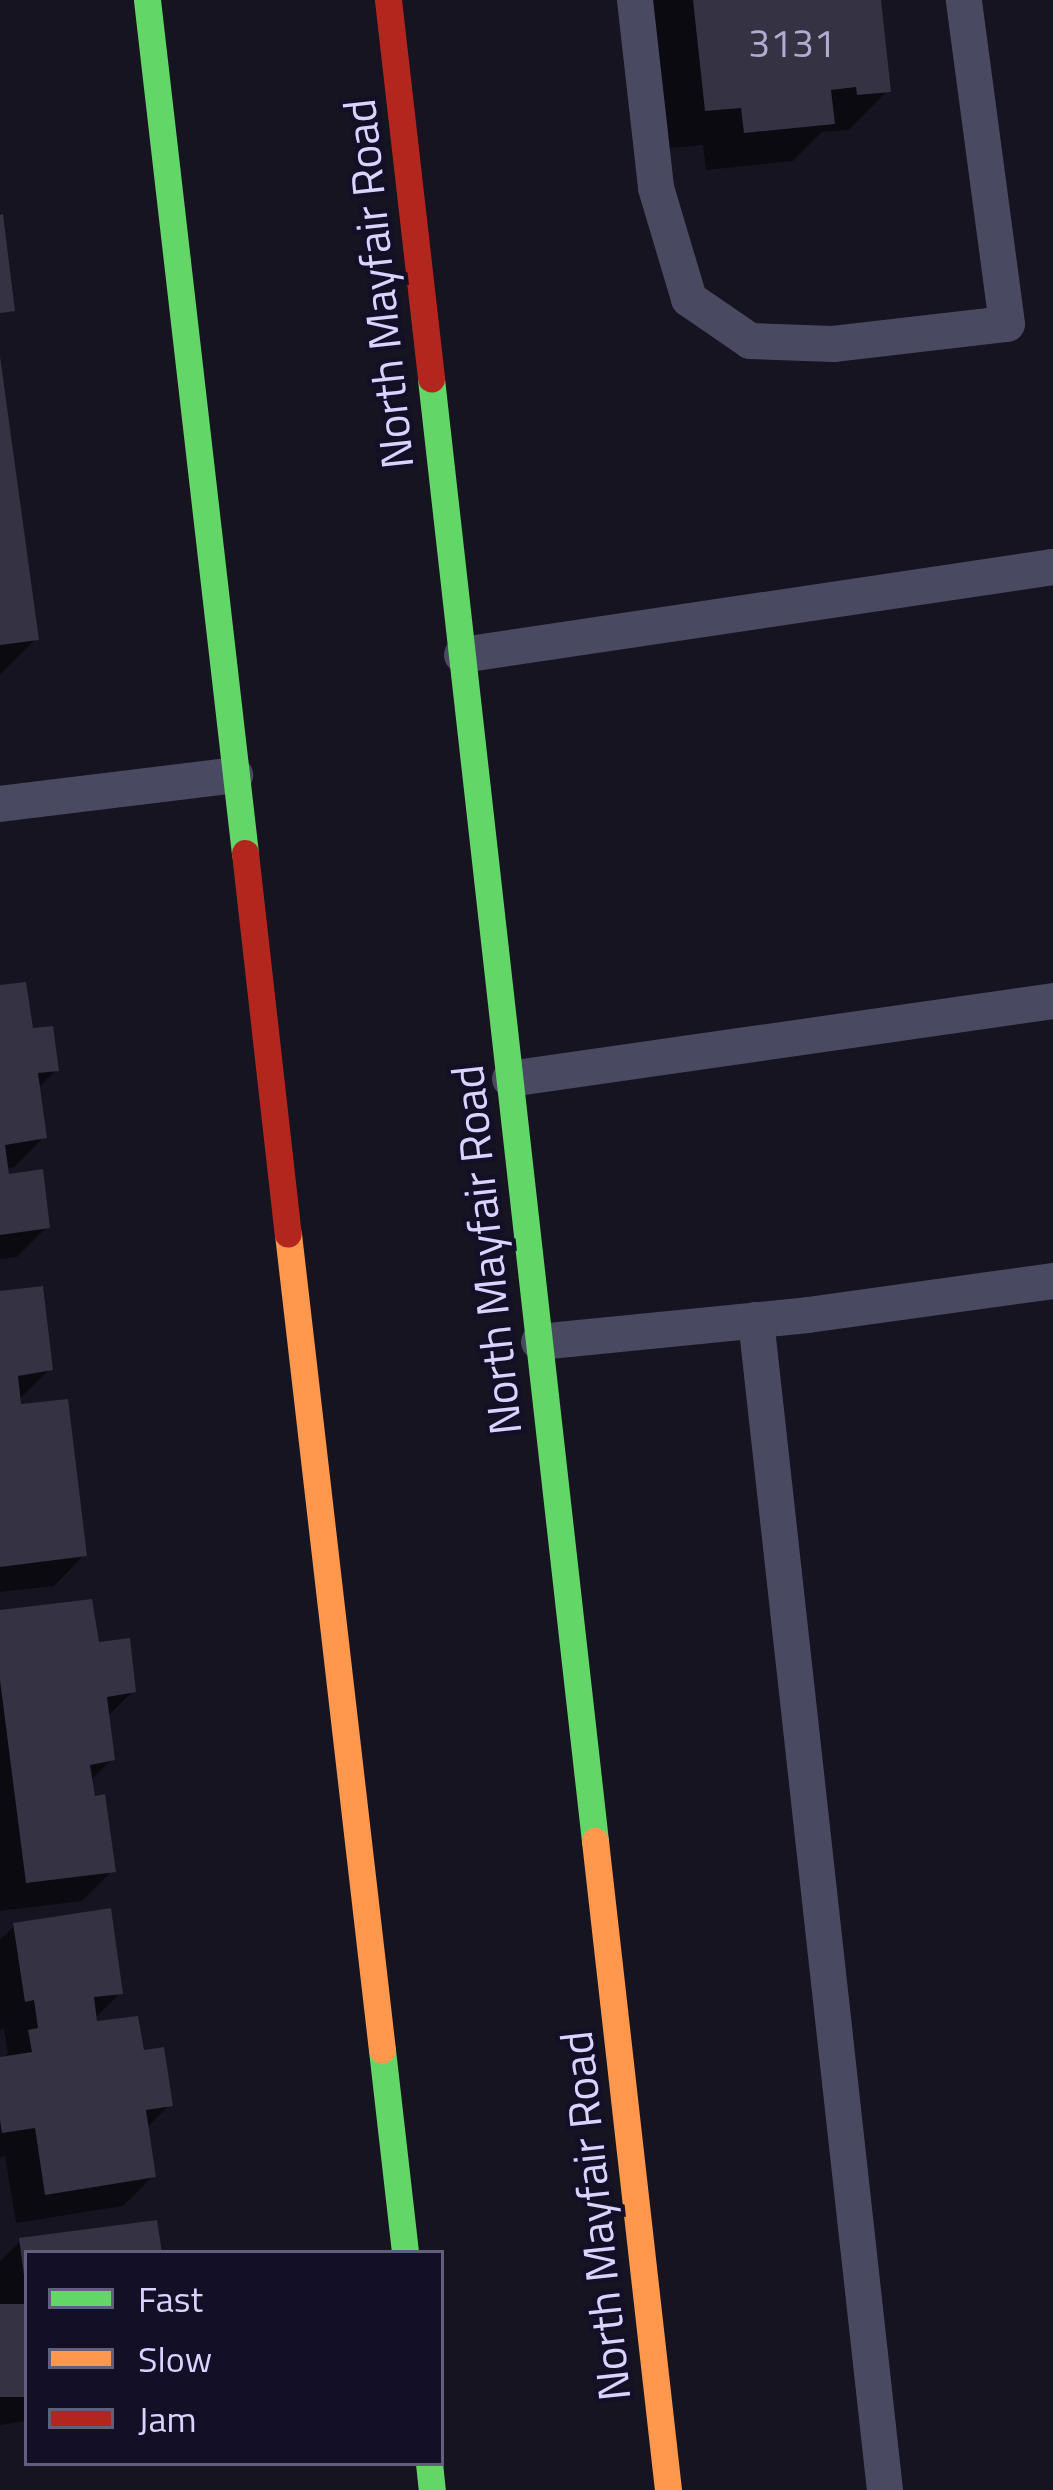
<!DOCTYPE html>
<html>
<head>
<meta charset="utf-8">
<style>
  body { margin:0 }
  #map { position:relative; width:1053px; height:2490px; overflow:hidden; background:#161421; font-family:"Titillium Web",sans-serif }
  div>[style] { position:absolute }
  .shadow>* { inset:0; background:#0007 }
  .building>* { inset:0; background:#343243; transform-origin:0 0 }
  .lane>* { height:36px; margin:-18px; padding:0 18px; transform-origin:18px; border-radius:18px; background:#4a4962 }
  .fast>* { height:27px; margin:-13.5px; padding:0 13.5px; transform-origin:13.5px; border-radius:13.5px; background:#63d668 }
  .slow>* { height:27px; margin:-13.5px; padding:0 13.5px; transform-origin:13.5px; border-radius:13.5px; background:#ff974d }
  .jam>* { height:27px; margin:-13.5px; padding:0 13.5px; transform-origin:13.5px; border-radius:13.5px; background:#b3261e }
  span { translate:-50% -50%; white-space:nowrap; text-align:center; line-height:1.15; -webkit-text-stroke:9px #130f26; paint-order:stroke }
  .number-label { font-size:39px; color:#b0acd0 }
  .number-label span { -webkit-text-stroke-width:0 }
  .street-label { font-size:45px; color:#d9d4ff }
  .legend { position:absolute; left:24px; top:2250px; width:420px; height:216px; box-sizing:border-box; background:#130f26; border:3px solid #625e7d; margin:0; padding:15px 21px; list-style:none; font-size:36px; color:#d9d4ff }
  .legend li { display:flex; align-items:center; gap:24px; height:60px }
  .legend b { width:60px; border:3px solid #625e7d }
</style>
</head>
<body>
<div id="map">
  <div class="shadow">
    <i style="clip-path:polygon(652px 0,878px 0,887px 91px,849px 130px,822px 132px,793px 161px,706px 170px,703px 145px,668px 148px)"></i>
    <i style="clip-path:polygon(0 357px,36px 639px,0 675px)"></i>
    <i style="clip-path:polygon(0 988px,56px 1070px,38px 1088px,44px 1137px,14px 1167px,5px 1169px,6px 1178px,47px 1227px,17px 1257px,0 1259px)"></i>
    <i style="clip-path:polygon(0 1294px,50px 1369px,18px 1401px,19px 1408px,84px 1555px,54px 1586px,0 1592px)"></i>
    <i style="clip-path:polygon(0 1613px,96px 1646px,133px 1691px,106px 1718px,112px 1759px,89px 1782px,112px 1871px,82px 1901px,0 1911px)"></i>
    <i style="clip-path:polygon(14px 1926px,120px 1993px,94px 2019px,141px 2053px,169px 2105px,146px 2129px,153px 2176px,123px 2206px,16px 2223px,5px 2156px,0 2157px,0 2060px,8px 2054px,4px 2029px,0 2030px,0 1940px)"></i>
    <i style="clip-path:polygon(20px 2241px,159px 2253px,27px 2253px,27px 2421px,0 2425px,0 2261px)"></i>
  </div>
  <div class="building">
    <i style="clip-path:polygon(693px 0,881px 0,891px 92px,857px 95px,856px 87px,831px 90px,835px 124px,744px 133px,741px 108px,705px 111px)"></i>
    <i style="clip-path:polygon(3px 214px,15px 311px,0 313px,0 215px)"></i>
    <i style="clip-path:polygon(0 356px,39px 640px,0 645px)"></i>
    <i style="clip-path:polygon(26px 982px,33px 1028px,53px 1026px,59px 1071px,38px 1073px,47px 1138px,5px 1145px,9px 1174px,43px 1169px,50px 1228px,0 1235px,0 985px)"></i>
    <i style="clip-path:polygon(43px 1286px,53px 1370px,18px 1376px,21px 1404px,68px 1399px,87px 1556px,0 1567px,0 1291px)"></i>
    <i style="clip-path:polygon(92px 1599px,99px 1642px,130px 1638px,136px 1692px,107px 1697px,115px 1760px,90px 1765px,95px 1796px,105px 1794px,116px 1872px,26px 1883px,0 1680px,0 1610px)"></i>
    <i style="clip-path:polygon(111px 1908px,123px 1994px,94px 1997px,97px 2021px,138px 2016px,144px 2050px,164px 2047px,173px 2106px,146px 2110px,156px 2177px,45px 2195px,35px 2128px,2px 2133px,0 2120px,0 2057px,32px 2052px,28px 2030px,38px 2028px,34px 2000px,25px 2002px,13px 1923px)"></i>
    <i style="clip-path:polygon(157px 2220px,162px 2253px,27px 2253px,24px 2276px,19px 2238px)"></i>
    <i style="left:27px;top:2304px;width:93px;height:27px;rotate:90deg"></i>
  </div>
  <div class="lane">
    <i style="left:635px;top:0;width:189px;rotate:83.6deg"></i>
    <i style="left:656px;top:188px;width:116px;rotate:73.4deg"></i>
    <i style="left:689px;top:299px;width:74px;rotate:34.5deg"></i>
    <i style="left:750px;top:341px;width:83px;rotate:2.1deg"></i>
    <i style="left:833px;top:344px;width:175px;rotate:-6.6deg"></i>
    <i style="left:1007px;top:324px;width:327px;rotate:-97.6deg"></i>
    <i style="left:462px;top:655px;width:598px;rotate:-8.47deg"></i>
    <i style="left:0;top:804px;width:237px;rotate:-7deg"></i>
    <i style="left:510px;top:1079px;width:549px;rotate:-8.17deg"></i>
    <i style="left:756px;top:1320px;width:1177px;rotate:83.71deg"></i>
    <i style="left:539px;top:1342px;width:270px;rotate:-5.7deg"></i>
    <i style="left:808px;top:1315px;width:247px;rotate:-7.9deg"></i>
  </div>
  <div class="fast">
    <i style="left:147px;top:0;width:859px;rotate:83.45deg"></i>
    <i style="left:431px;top:379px;width:1471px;rotate:83.6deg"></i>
    <i style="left:382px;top:2050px;width:204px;rotate:83.5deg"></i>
    <i style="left:429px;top:2463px;width:27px;rotate:84deg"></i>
  </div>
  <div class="slow">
    <i style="left:288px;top:1234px;width:821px;rotate:83.43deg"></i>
    <i style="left:595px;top:1841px;width:653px;rotate:83.58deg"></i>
  </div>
  <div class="jam">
    <i style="left:388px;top:0;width:381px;rotate:83.5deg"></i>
    <i style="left:245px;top:853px;width:383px;rotate:83.6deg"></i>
  </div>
  <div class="number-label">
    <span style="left:792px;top:43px">3131</span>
  </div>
  <div class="street-label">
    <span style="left:378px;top:284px;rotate:-96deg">North Mayfair Road</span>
    <span style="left:486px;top:1250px;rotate:-96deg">North Mayfair Road</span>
    <span style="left:595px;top:2216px;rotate:-96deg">North Mayfair Road</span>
  </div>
  <ul class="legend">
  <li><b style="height:15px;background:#63d668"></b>Fast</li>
  <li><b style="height:15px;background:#ff974d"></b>Slow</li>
  <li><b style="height:15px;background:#b3261e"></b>Jam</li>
  </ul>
</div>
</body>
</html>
